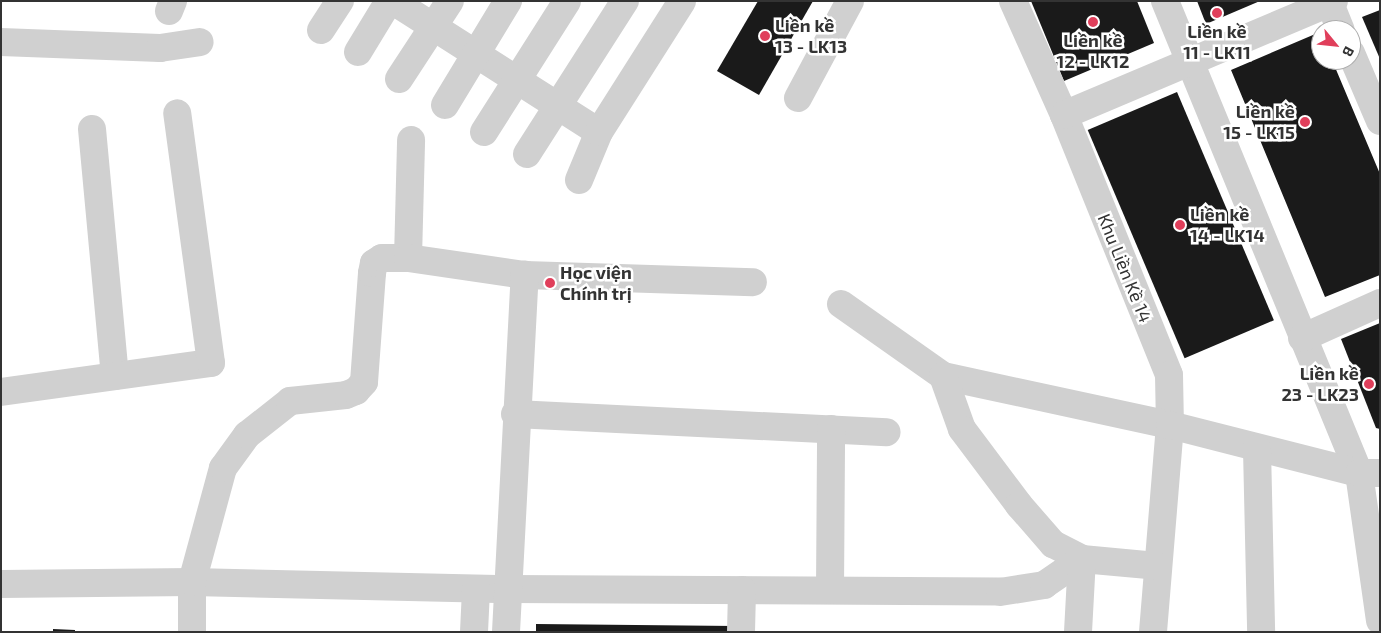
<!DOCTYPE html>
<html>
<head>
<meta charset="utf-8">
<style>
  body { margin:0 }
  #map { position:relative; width:1381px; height:633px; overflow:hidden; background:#fff; font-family:"Exo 2",sans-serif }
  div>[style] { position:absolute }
  .building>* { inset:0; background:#1a1a1a; transform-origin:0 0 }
  .minor>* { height:28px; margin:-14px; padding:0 14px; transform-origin:14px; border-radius:14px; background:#d0d0d0 }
  .dots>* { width:14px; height:14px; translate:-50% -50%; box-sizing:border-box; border:2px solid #fff; border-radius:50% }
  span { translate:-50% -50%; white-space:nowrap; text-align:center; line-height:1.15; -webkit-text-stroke:5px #fff; paint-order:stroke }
  .poi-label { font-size:18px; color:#333; font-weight:700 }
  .left { translate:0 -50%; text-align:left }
  .right { translate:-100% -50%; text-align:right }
  .street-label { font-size:18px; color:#333 }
  .frame { position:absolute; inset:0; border:2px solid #333; pointer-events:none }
  .north { position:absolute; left:1311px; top:20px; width:50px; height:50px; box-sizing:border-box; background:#fff; border:1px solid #adadad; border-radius:50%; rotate:118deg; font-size:14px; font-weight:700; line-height:20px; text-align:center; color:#333 }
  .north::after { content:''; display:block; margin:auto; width:18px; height:22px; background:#e03f5b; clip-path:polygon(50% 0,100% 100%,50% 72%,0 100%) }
</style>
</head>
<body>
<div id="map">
  <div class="building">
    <i style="clip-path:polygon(758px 1px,813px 1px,759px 95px,717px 71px)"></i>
    <i style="clip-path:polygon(1031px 1px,1137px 1px,1154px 43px,1064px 81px)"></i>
    <i style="clip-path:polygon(1197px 1px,1260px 1px,1206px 24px)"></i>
    <i style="clip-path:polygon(1380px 10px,1380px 59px,1362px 17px)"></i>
    <i style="clip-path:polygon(1320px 32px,1321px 60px,1332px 60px,1380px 174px,1380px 275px,1325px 297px,1231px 70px)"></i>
    <i style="left:1177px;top:92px;width:248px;height:97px;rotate:67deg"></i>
    <i style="clip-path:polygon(1380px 323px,1380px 429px,1376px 428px,1341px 339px)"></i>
    <i style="clip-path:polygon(536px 624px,735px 626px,735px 632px,536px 632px)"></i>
    <i style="clip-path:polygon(53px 629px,75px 630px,75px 632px,53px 632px)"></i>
  </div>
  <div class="minor">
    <i style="left:393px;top:1px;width:244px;rotate:32.5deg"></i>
    <i style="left:1013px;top:1px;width:125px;rotate:65.9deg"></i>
    <i style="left:1064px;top:115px;width:280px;rotate:68deg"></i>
    <i style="left:1169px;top:375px;width:50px;rotate:88.9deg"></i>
    <i style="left:1170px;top:425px;width:208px;rotate:94.7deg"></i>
    <i style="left:1165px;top:1px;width:510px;rotate:67.66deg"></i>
    <i style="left:1359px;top:473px;width:149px;rotate:81.9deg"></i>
    <i style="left:1329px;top:1px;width:31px;rotate:68deg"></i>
    <i style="left:169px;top:11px;width:11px;rotate:-68deg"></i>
    <i style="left:321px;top:30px;width:35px;rotate:-57deg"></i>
    <i style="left:1px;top:42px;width:159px;rotate:2.2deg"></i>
    <i style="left:160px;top:48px;width:40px;rotate:-8.5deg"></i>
    <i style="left:358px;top:52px;width:60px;rotate:-58.7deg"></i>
    <i style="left:1351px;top:53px;width:74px;rotate:66.9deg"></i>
    <i style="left:399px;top:79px;width:93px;rotate:-56.8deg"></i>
    <i style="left:798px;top:98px;width:110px;rotate:-61.8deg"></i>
    <i style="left:445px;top:105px;width:122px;rotate:-58.8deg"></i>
    <i style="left:1064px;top:115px;width:293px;rotate:-22.9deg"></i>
    <i style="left:92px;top:129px;width:248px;rotate:84.7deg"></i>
    <i style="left:484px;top:132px;width:155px;rotate:-57.6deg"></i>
    <i style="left:527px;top:154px;width:182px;rotate:-57.4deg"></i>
    <i style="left:579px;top:180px;width:52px;rotate:-67.4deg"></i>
    <i style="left:599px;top:132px;width:155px;rotate:-57.6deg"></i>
    <i style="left:408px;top:258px;width:118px;rotate:-88.5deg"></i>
    <i style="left:841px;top:304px;width:125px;rotate:35.2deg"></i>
    <i style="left:943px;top:376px;width:232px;rotate:12.2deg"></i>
    <i style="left:1170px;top:425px;width:195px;rotate:14.3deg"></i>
    <i style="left:1359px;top:473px;width:21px"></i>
    <i style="left:1302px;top:338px;width:85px;rotate:-24.2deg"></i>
    <i style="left:943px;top:376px;width:56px;rotate:70.3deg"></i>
    <i style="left:962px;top:429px;width:95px;rotate:53.1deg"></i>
    <i style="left:1019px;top:505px;width:52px;rotate:48.9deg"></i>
    <i style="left:1053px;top:544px;width:33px;rotate:27deg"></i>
    <i style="left:1082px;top:559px;width:75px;rotate:5.3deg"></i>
    <i style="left:1px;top:392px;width:212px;rotate:-7.9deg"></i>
    <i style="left:211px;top:363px;width:252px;rotate:-97.7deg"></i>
    <i style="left:515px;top:414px;width:372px;rotate:2.8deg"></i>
    <i style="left:1257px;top:449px;width:183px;rotate:88.7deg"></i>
    <i style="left:1px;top:584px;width:191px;rotate:-0.6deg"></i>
    <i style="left:192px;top:582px;width:316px;rotate:1.3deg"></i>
    <i style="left:508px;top:589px;width:492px;rotate:0.3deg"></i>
    <i style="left:1000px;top:592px;width:45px;rotate:-9deg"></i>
    <i style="left:1044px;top:585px;width:46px;rotate:-34.4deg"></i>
    <i style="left:830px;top:590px;width:161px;rotate:-89.6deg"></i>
    <i style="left:192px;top:632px;width:50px;rotate:-90deg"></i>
    <i style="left:192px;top:582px;width:118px;rotate:-74.8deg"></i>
    <i style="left:223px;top:468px;width:41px;rotate:-54deg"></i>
    <i style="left:247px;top:435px;width:55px;rotate:-38.3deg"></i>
    <i style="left:290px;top:401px;width:56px;rotate:-6.1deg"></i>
    <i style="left:346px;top:395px;width:11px;rotate:-22deg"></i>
    <i style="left:356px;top:391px;width:12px;rotate:-48deg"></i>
    <i style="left:364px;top:382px;width:109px;rotate:-85.8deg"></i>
    <i style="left:372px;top:273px;width:10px;rotate:-79deg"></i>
    <i style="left:374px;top:263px;width:9px;rotate:-32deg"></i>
    <i style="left:382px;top:258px;width:26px"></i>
    <i style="left:408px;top:258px;width:118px;rotate:8.3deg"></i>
    <i style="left:525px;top:275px;width:228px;rotate:1.8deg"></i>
    <i style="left:474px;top:632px;width:43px;rotate:-87.3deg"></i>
    <i style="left:506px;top:632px;width:358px;rotate:-87deg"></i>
    <i style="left:741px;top:632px;width:42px;rotate:-88.6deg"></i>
    <i style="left:1078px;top:632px;width:73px;rotate:-86.9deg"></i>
  </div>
  <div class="dots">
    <i style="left:1217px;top:13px;background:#e03f5b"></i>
    <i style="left:1093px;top:22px;background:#e03f5b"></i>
    <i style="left:765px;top:36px;background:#e03f5b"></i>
    <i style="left:1305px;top:122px;background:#e03f5b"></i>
    <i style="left:1180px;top:225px;background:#e03f5b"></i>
    <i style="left:550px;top:283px;background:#e03f5b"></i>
    <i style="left:1369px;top:384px;background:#e03f5b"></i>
  </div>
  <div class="poi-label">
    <span class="left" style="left:775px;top:36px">Liền kề<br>13 - LK13</span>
    <span style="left:1217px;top:42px">Liền kề<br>11 - LK11</span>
    <span style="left:1093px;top:51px">Liền kề<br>12 - LK12</span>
    <span class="right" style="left:1295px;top:122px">Liền kề<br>15 - LK15</span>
    <span class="left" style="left:1190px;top:225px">Liền kề<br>14 - LK14</span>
    <span class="left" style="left:560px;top:283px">Học viện<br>Chính trị</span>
    <span class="right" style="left:1359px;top:384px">Liền kề<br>23 - LK23</span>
  </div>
  <div class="street-label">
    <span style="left:1125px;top:268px;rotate:68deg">Khu Liền Kề 14</span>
  </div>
  <div class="frame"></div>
  <div class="north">B</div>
</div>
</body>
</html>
